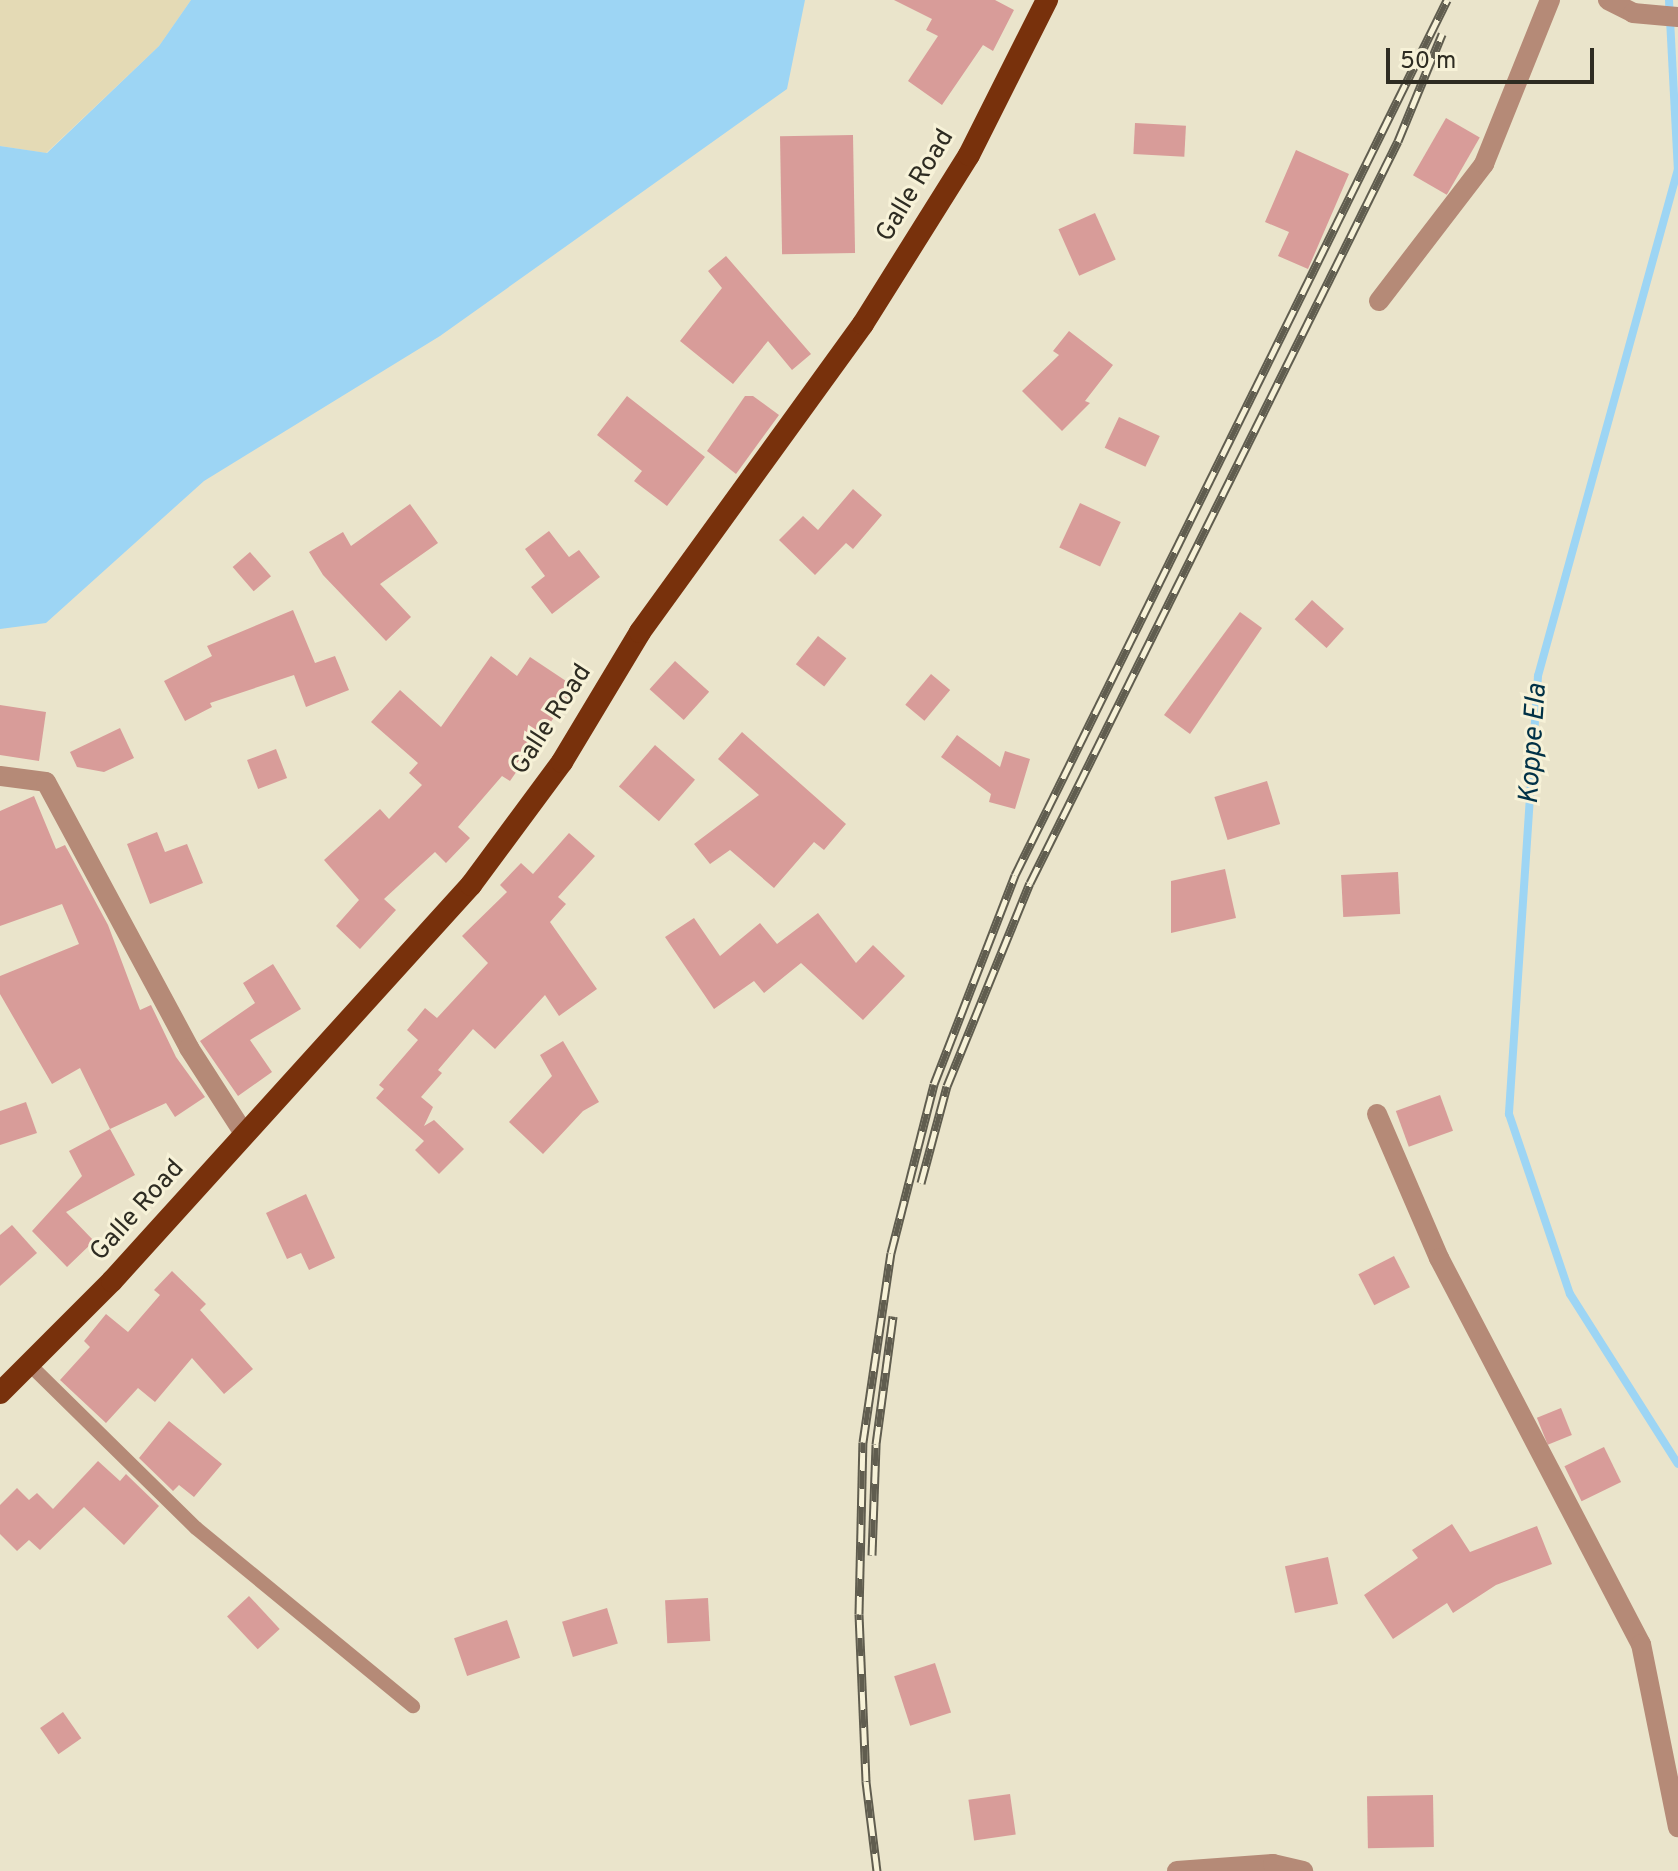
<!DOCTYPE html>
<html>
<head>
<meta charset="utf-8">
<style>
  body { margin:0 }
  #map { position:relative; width:1678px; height:1871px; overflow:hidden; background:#eae4cb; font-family:Overpass,sans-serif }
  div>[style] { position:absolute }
  .sand>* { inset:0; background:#e4dab5 }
  .water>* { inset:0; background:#9dd5f4 }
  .stream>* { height:8px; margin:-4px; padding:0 4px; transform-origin:4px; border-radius:4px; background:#9dd5f4 }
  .building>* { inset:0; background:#d89c99; transform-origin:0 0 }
  .service>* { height:14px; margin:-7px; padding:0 7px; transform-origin:7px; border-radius:7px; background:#b58a77 }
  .minor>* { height:20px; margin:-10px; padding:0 10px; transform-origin:10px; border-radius:10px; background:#b58a77 }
  .trunk>* { height:22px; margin:-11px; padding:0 11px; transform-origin:11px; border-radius:11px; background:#78310c }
  .rail>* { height:9px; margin-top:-4.5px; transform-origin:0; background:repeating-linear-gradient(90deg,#f7f2d8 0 18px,#605d4f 0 36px); box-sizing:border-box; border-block:2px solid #605d4f }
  span { translate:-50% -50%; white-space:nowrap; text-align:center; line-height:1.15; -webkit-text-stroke:6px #f7f2d8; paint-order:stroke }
  .street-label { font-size:26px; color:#2e2c22 }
  .water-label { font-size:28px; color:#003146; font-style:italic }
  .scale { position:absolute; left:1386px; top:48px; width:208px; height:36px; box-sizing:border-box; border:4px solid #2e2c22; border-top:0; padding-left:10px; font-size:24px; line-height:28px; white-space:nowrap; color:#2e2c22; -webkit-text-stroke:6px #f7f2d8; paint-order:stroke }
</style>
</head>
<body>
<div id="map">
  <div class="sand">
    <i style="clip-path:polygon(0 0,191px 0,159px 46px,46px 153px,0 146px)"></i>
  </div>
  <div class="water">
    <i style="clip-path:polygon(191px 0,805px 0,787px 89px,440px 336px,204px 481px,46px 623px,0 629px,0 146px,47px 153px,159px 46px)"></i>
  </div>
  <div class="stream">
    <i style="left:1669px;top:0;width:169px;rotate:87deg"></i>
    <i style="left:1678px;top:169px;width:526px;rotate:105.44deg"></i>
    <i style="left:1538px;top:676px;width:439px;rotate:93.8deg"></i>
    <i style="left:1509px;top:1114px;width:190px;rotate:71.3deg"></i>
    <i style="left:1570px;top:1294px;width:201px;rotate:57.6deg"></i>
  </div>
  <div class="building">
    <i style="clip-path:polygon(894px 0,995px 0,1014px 10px,993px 51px,983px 45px,942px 105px,908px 81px,938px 36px,926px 30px,932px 19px)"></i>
    <i style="left:1446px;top:118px;width:39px;height:66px;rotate:30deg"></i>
    <i style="left:1135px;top:123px;width:51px;height:31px;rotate:3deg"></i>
    <i style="left:853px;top:135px;width:118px;height:73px;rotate:89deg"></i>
    <i style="clip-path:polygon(1296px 150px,1349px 174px,1308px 269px,1278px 256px,1289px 232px,1265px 222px)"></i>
    <i style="left:1095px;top:213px;width:51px;height:40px;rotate:66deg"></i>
    <i style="clip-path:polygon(726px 256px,811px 354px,792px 370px,768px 341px,733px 384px,680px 341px,722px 288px,708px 271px)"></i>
    <i style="clip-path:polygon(1069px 331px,1113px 365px,1085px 401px,1090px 403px,1062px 431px,1022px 391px,1059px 355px,1053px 351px)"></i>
    <i style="clip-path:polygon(627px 396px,705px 457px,667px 506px,634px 481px,642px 471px,597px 435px)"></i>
    <i style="clip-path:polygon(745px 396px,753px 396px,779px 415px,736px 474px,707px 451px)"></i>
    <i style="left:1119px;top:417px;width:45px;height:34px;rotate:25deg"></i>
    <i style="clip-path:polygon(853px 489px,882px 515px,853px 549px,846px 543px,815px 575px,779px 540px,803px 516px,818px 530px)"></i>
    <i style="left:1080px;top:503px;width:45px;height:49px;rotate:25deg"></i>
    <i style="clip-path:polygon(410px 504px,438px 543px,380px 584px,411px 617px,386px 641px,323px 575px,309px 552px,343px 532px,351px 546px)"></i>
    <i style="clip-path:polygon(549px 531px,569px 557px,579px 550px,600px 577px,552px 614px,531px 587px,545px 576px,525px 549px)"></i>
    <i style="left:250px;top:552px;width:32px;height:23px;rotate:49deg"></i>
    <i style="left:1312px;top:600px;width:43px;height:26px;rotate:42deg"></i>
    <i style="clip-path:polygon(293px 610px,315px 663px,335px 656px,349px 690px,306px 707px,294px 675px,210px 703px,212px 707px,185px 721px,164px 681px,212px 656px,207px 646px)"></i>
    <i style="clip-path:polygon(1240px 612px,1262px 628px,1190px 734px,1164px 715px)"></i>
    <i style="left:818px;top:636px;width:36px;height:36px;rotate:38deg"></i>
    <i style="clip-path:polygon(491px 656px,517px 676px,530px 657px,575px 687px,510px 781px,502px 776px,458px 827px,470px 838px,446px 863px,435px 852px,384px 899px,396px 910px,360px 949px,336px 926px,359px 900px,324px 860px,380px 809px,389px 819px,422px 785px,409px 773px,418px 763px,371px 722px,400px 690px,441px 727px)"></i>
    <i style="left:675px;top:661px;width:46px;height:38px;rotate:42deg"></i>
    <i style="left:931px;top:674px;width:25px;height:40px;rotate:40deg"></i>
    <i style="clip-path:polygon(0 705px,46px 712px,39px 761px,0 755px)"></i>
    <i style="clip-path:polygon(120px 728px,134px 758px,104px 772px,77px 767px,70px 752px)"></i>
    <i style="clip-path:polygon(742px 732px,846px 824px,824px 850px,814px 842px,774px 888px,730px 850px,710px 864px,694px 844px,759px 795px,718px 759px)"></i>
    <i style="clip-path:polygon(957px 735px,1000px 767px,1005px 751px,1030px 759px,1015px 809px,989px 802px,991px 794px,941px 757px)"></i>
    <i style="left:655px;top:745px;width:53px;height:55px;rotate:41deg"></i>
    <i style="left:276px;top:749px;width:31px;height:31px;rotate:69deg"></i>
    <i style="left:1267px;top:781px;width:45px;height:55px;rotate:73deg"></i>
    <i style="clip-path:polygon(34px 796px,56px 849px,65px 845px,108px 925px,140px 1010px,151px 1005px,176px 1057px,205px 1097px,175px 1117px,166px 1103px,110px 1129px,80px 1068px,52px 1084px,0 994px,0 976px,79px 944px,62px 904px,0 926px,0 811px)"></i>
    <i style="clip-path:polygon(157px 832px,165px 852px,187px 844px,203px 883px,150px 904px,127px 844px)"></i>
    <i style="clip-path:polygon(569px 833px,595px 856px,558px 897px,566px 904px,550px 922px,597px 989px,559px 1016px,545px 995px,495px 1049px,473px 1029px,438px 1070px,442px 1073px,421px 1097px,433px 1107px,424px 1126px,434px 1120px,464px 1149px,439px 1174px,415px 1150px,424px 1141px,376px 1098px,384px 1089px,379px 1085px,418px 1040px,407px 1030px,425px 1008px,437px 1018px,488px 963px,462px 936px,507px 892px,500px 885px,521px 863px,533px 874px)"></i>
    <i style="clip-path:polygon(1225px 869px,1236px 918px,1171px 933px,1171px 881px)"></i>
    <i style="left:1398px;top:872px;width:42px;height:57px;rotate:87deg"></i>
    <i style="clip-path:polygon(818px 913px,856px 963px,873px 945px,905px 976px,863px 1020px,801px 963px,764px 993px,754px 981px,714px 1009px,665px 937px,694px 918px,720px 956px,760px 923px,777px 944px)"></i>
    <i style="clip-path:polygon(273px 964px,301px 1009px,250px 1040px,272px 1072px,238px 1096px,200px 1041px,255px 1003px,243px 983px)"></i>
    <i style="clip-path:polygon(563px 1041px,599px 1102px,583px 1111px,543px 1154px,509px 1122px,552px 1076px,540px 1055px)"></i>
    <i style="left:1440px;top:1095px;width:38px;height:47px;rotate:70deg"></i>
    <i style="clip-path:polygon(26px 1102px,37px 1133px,0 1145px,0 1111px)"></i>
    <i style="clip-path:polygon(110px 1129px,135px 1175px,66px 1212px,94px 1241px,67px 1267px,32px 1231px,82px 1176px,69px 1151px)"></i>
    <i style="clip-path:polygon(306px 1194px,335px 1258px,309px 1270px,301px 1253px,287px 1259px,266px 1213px)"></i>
    <i style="clip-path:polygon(12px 1225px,37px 1253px,0 1286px,0 1235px)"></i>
    <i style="left:1394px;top:1256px;width:35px;height:40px;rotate:63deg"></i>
    <i style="clip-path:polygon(172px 1271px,206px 1304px,200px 1310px,253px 1369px,224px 1394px,192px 1358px,155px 1402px,138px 1388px,106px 1423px,60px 1380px,90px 1347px,84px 1341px,106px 1314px,128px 1332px,160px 1295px,154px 1290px)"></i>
    <i style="left:1561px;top:1408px;width:29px;height:26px;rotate:68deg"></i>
    <i style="clip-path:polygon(169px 1421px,222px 1464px,194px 1497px,179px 1485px,173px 1491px,139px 1458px)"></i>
    <i style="left:1604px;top:1447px;width:39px;height:44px;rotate:64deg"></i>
    <i style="clip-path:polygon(98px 1461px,120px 1481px,126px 1474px,159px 1506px,124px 1545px,84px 1507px,40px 1550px,29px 1540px,17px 1551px,0 1534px,0 1505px,17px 1488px,29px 1500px,37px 1493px,53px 1509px)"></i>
    <i style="clip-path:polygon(1452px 1524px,1470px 1552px,1537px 1526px,1552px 1564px,1496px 1585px,1453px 1613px,1447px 1603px,1393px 1639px,1364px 1595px,1418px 1558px,1412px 1550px)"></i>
    <i style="left:1328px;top:1557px;width:48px;height:44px;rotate:78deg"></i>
    <i style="left:249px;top:1596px;width:45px;height:30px;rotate:47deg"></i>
    <i style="left:708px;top:1598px;width:43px;height:43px;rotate:87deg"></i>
    <i style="left:607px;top:1608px;width:37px;height:47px;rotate:73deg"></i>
    <i style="left:507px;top:1620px;width:40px;height:56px;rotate:71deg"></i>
    <i style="left:935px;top:1663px;width:52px;height:43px;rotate:72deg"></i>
    <i style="left:63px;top:1712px;width:32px;height:28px;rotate:55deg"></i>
    <i style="left:1010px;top:1794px;width:41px;height:42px;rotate:82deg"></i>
    <i style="left:1433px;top:1795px;width:52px;height:66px;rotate:89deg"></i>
  </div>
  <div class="service">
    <i style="left:29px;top:1364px;width:234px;rotate:44.5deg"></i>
    <i style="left:196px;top:1528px;width:281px;rotate:39.4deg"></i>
  </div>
  <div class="minor">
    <i style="left:1608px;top:0;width:28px;rotate:27deg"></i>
    <i style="left:1633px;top:13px;width:45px;rotate:5.1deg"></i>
    <i style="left:1379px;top:301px;width:173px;rotate:-52.5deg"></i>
    <i style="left:1484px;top:164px;width:177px;rotate:-68.1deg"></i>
    <i style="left:0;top:776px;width:46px;rotate:7.4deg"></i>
    <i style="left:46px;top:782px;width:302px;rotate:61.7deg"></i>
    <i style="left:189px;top:1048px;width:103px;rotate:57.2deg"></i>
    <i style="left:1377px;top:1114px;width:157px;rotate:66.7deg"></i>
    <i style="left:1439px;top:1258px;width:436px;rotate:62.4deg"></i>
    <i style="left:1641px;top:1644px;width:187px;rotate:78.6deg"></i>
    <i style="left:1177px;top:1871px;width:96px;rotate:-4.2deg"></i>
    <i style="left:1273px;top:1864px;width:31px;rotate:13deg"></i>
  </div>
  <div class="trunk">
    <i style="left:0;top:1393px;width:158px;rotate:-45deg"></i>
    <i style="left:112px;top:1281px;width:535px;rotate:-47.81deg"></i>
    <i style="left:471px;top:885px;width:153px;rotate:-53.5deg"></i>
    <i style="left:562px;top:762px;width:152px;rotate:-59deg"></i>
    <i style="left:640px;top:632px;width:380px;rotate:-54.1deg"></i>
    <i style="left:863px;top:324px;width:199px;rotate:-57.9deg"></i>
    <i style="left:969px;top:155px;width:174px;rotate:-63.3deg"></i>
  </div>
  <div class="rail">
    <i style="left:921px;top:1183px;width:100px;rotate:-75deg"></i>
    <i style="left:947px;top:1086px;width:219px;rotate:-67.8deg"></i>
    <i style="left:1030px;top:883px;width:828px;rotate:-63.62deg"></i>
    <i style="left:1398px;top:141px;width:116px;rotate:-67.6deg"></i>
    <i style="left:872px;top:1555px;width:111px;rotate:-87.9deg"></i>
    <i style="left:876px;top:1444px;width:129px;rotate:-82.4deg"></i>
    <i style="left:877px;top:1871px;width:91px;rotate:-97deg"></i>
    <i style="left:866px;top:1781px;width:167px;rotate:-92.4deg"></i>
    <i style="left:859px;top:1614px;width:172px;rotate:-88.7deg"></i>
    <i style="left:863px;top:1442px;width:191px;rotate:-81.6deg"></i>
    <i style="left:891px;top:1253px;width:174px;rotate:-75.7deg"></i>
    <i style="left:934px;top:1084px;width:224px;rotate:-68.8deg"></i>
    <i style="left:1015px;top:875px;width:976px;rotate:-63.72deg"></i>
  </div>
  <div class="street-label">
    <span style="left:916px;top:186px;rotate:-59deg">Galle Road</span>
    <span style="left:552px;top:720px;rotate:-57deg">Galle Road</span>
    <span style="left:138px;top:1211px;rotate:-48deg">Galle Road</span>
  </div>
  <div class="water-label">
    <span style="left:1534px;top:744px;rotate:-86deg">Koppe Ela</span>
  </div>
  <div class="scale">50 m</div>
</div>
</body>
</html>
